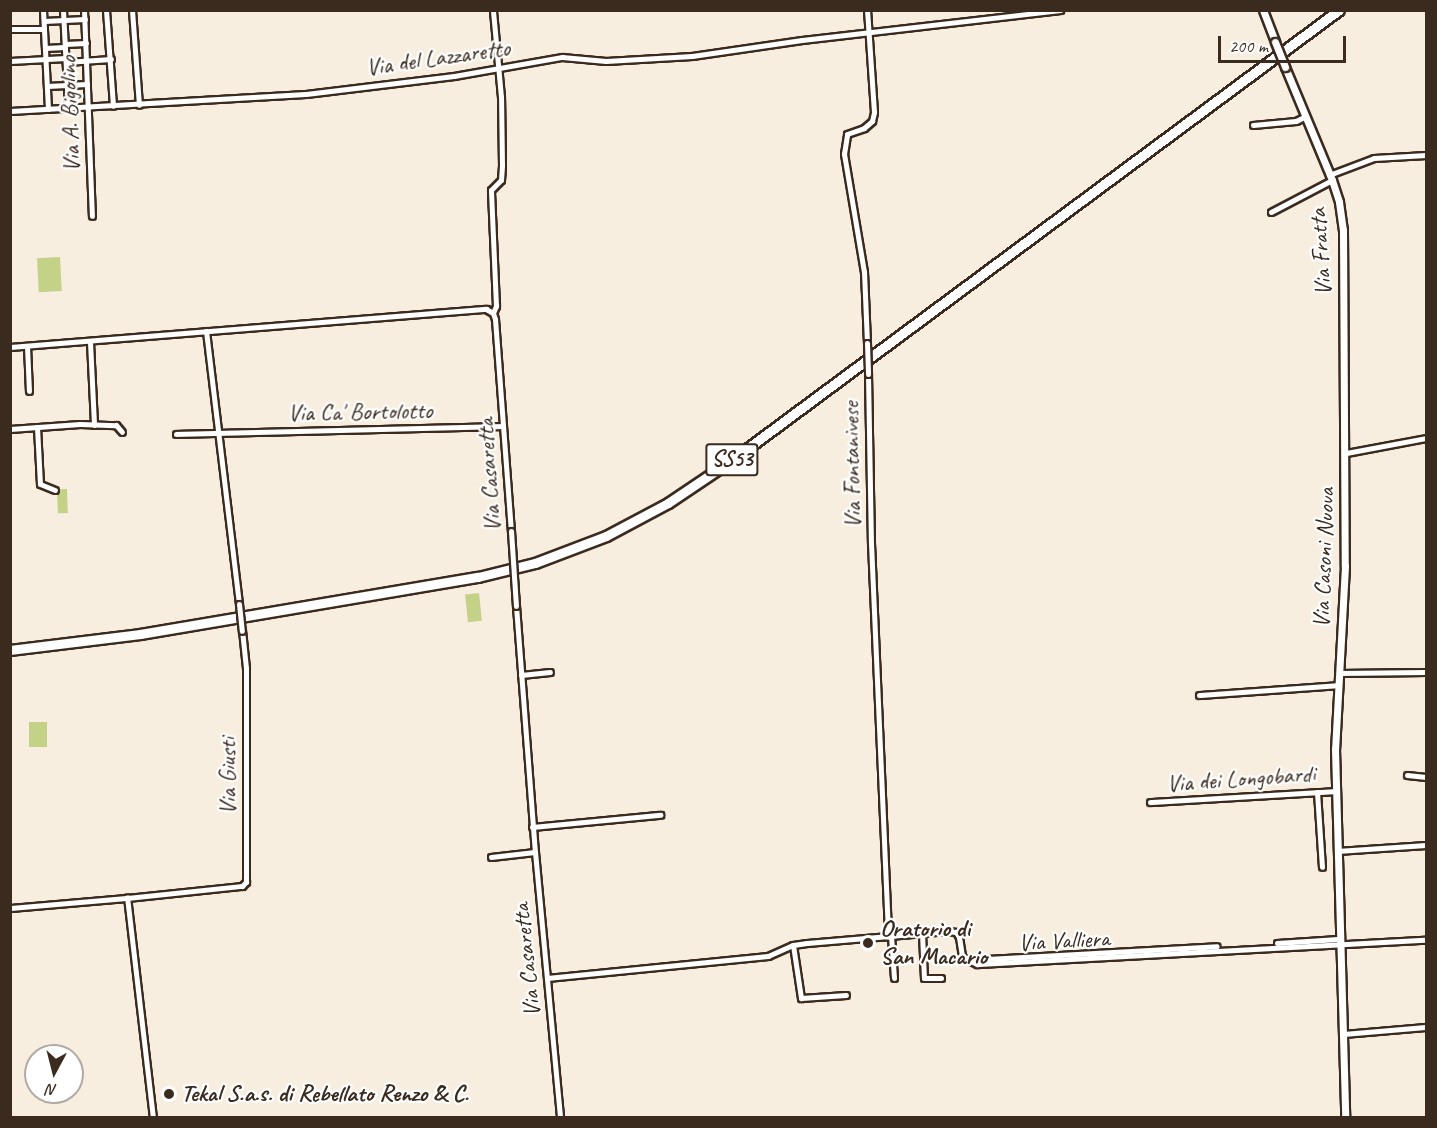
<!DOCTYPE html>
<html>
<head>
<meta charset="utf-8">
<style>
  body { margin:0 }
  #map { position:relative; width:1437px; height:1128px; overflow:hidden; background:#f7eee0; font-family:Caveat,sans-serif }
  div>[style] { position:absolute }
  .green>* { inset:0; background:#c3d287; transform-origin:0 0 }
  .roads { filter:drop-shadow(2px 0 #3b2a1e) drop-shadow(-2px 0 #3b2a1e) drop-shadow(0 2px #3b2a1e) drop-shadow(0 -2px #3b2a1e) }
  .street>* { height:5px; margin:-2.5px; padding:0 2.5px; transform-origin:2.5px; border-radius:2.5px; background:#fff }
  .secondary>* { height:7px; margin:-3.5px; padding:0 3.5px; transform-origin:3.5px; border-radius:3.5px; background:#fff }
  .highway>* { height:9px; margin:-4.5px; padding:0 4.5px; transform-origin:4.5px; border-radius:4.5px; background:#fff }
  .bridges { filter:drop-shadow(2px 0 #3b2a1e) drop-shadow(-2px 0 #3b2a1e) drop-shadow(0 2px #3b2a1e) drop-shadow(0 -2px #3b2a1e) }
  .street-bridge>* { height:5px; margin:-2.5px; padding:0 2.5px; transform-origin:2.5px; border-radius:2.5px; background:#fff }
  .secondary-bridge>* { height:7px; margin:-3.5px; padding:0 3.5px; transform-origin:3.5px; border-radius:3.5px; background:#fff }
  .dots>* { width:16px; height:16px; translate:-50% -50%; box-sizing:border-box; border:3px solid #fff; border-radius:50% }
  span { translate:-50% -50%; white-space:nowrap; text-align:center; line-height:1.15; -webkit-text-stroke:4.5px #fff; paint-order:stroke }
  .shield-label span { padding:2px 4px; background:#fff; border:2px solid; border-radius:4px; -webkit-text-stroke-width:0 }
  .shield-label { font-size:22px; color:#3b2a1e; font-weight:700 }
  .street-label { font-size:24px; color:#3b2a1e }
  .poi-label { font-size:24px; color:#3b2a1e; font-weight:700 }
  .left { translate:0 -50%; text-align:left }
  .frame { position:absolute; inset:0; border:12px solid #3b2a1e; pointer-events:none }
  .north { position:absolute; left:24px; top:1044px; width:60px; height:60px; box-sizing:border-box; background:#fff; border:2px solid #b1aaa5; border-radius:50%; rotate:187deg; font-size:16px; font-weight:700; line-height:24px; text-align:center; color:#3b2a1e }
  .north::after { content:''; display:block; margin:auto; width:21px; height:27px; background:#3b2a1e; clip-path:polygon(50% 0,100% 100%,50% 72%,0 100%) }
  .scale { position:absolute; left:1218px; top:36px; width:128px; height:27px; box-sizing:border-box; border:3px solid #3b2a1e; border-top:0; padding-left:8px; font-size:18px; line-height:21px; white-space:nowrap; color:#3b2a1e; -webkit-text-stroke:4px #fff; paint-order:stroke }
</style>
</head>
<body>
<div id="map">
  <div class="green">
    <i style="left:60px;top:257px;width:34px;height:23px;rotate:87deg"></i>
    <i style="left:67px;top:489px;width:24px;height:10px;rotate:88deg"></i>
    <i style="left:479px;top:593px;width:28px;height:14px;rotate:84deg"></i>
    <i style="left:47px;top:722px;width:25px;height:18px;rotate:90deg"></i>
  </div>
  <div class="roads">
    <div class="street">
      <i style="left:43px;top:10px;width:99px;rotate:87.1deg"></i>
      <i style="left:63px;top:10px;width:98px;rotate:87.1deg"></i>
      <i style="left:84px;top:10px;width:206px;rotate:87.8deg"></i>
      <i style="left:106px;top:10px;width:96px;rotate:85.8deg"></i>
      <i style="left:132px;top:10px;width:95px;rotate:85.8deg"></i>
      <i style="left:44px;top:21px;width:41px;rotate:-2.8deg"></i>
      <i style="left:10px;top:29px;width:34px"></i>
      <i style="left:65px;top:44px;width:21px;rotate:-3deg"></i>
      <i style="left:45px;top:48px;width:20px;rotate:-3deg"></i>
      <i style="left:10px;top:61px;width:56px;rotate:-3.1deg"></i>
      <i style="left:66px;top:62px;width:45px;rotate:-3.8deg"></i>
      <i style="left:47px;top:86px;width:40px;rotate:-2.9deg"></i>
      <i style="left:10px;top:111px;width:296px;rotate:-3.3deg"></i>
      <i style="left:306px;top:94px;width:149px;rotate:-6.9deg"></i>
      <i style="left:454px;top:76px;width:110px;rotate:-10deg"></i>
      <i style="left:562px;top:57px;width:44px;rotate:5.2deg"></i>
      <i style="left:606px;top:61px;width:86px;rotate:-3.3deg"></i>
      <i style="left:692px;top:56px;width:111px;rotate:-8.3deg"></i>
      <i style="left:802px;top:40px;width:260px;rotate:-6.6deg"></i>
      <i style="left:1253px;top:125px;width:43px;rotate:-5.3deg"></i>
      <i style="left:1296px;top:121px;width:9px;rotate:-27deg"></i>
      <i style="left:1329px;top:175px;width:48px;rotate:-20.7deg"></i>
      <i style="left:1374px;top:158px;width:52px;rotate:-3.3deg"></i>
      <i style="left:1271px;top:212px;width:69px;rotate:-27.7deg"></i>
      <i style="left:493px;top:313px;width:8px;rotate:-67deg"></i>
      <i style="left:496px;top:306px;width:116px;rotate:-92.5deg"></i>
      <i style="left:491px;top:190px;width:14px;rotate:-45deg"></i>
      <i style="left:501px;top:180px;width:15px;rotate:-86deg"></i>
      <i style="left:502px;top:165px;width:68px;rotate:-90.8deg"></i>
      <i style="left:501px;top:97px;width:87px;rotate:-95.3deg"></i>
      <i style="left:206px;top:331px;width:275px;rotate:83.1deg"></i>
      <i style="left:90px;top:342px;width:83px;rotate:87.2deg"></i>
      <i style="left:867px;top:343px;width:71px;rotate:-92.4deg"></i>
      <i style="left:864px;top:272px;width:120px;rotate:-99.6deg"></i>
      <i style="left:844px;top:154px;width:20px;rotate:-81deg"></i>
      <i style="left:847px;top:134px;width:18px;rotate:-19deg"></i>
      <i style="left:864px;top:128px;width:11px;rotate:-41deg"></i>
      <i style="left:872px;top:121px;width:9px;rotate:-77deg"></i>
      <i style="left:874px;top:112px;width:102px;rotate:-93.9deg"></i>
      <i style="left:27px;top:346px;width:45px;rotate:87.5deg"></i>
      <i style="left:10px;top:347px;width:478px;rotate:-4.6deg"></i>
      <i style="left:486px;top:309px;width:8px;rotate:30deg"></i>
      <i style="left:493px;top:313px;width:6px;rotate:72deg"></i>
      <i style="left:495px;top:319px;width:213px;rotate:85.7deg"></i>
      <i style="left:868px;top:374px;width:169px;rotate:89deg"></i>
      <i style="left:871px;top:543px;width:394px;rotate:87.5deg"></i>
      <i style="left:37px;top:427px;width:57px;rotate:87deg"></i>
      <i style="left:40px;top:484px;width:16px;rotate:22deg"></i>
      <i style="left:10px;top:429px;width:70px;rotate:-4.1deg"></i>
      <i style="left:80px;top:424px;width:36px;rotate:2deg"></i>
      <i style="left:116px;top:425px;width:9px;rotate:49deg"></i>
      <i style="left:176px;top:434px;width:326px;rotate:-1.4deg"></i>
      <i style="left:1346px;top:453px;width:81px;rotate:-10.6deg"></i>
      <i style="left:516px;top:606px;width:247px;rotate:85.6deg"></i>
      <i style="left:535px;top:852px;width:267px;rotate:84.6deg"></i>
      <i style="left:1339px;top:673px;width:87px;rotate:-0.7deg"></i>
      <i style="left:521px;top:675px;width:29px;rotate:-6deg"></i>
      <i style="left:1199px;top:695px;width:139px;rotate:-4.1deg"></i>
      <i style="left:1407px;top:775px;width:19px;rotate:6deg"></i>
      <i style="left:1317px;top:792px;width:75px;rotate:86.2deg"></i>
      <i style="left:1150px;top:802px;width:185px;rotate:-3.4deg"></i>
      <i style="left:532px;top:827px;width:129px;rotate:-5.4deg"></i>
      <i style="left:1337px;top:851px;width:89px;rotate:-3.9deg"></i>
      <i style="left:491px;top:857px;width:44px;rotate:-6.5deg"></i>
      <i style="left:10px;top:908px;width:117px;rotate:-4.9deg"></i>
      <i style="left:922px;top:933px;width:45px;rotate:87.5deg"></i>
      <i style="left:924px;top:978px;width:17px"></i>
      <i style="left:891px;top:936px;width:42px;rotate:85.9deg"></i>
      <i style="left:1277px;top:943px;width:61px;rotate:-3.8deg"></i>
      <i style="left:793px;top:945px;width:54px;rotate:81.4deg"></i>
      <i style="left:801px;top:998px;width:45px;rotate:-3.8deg"></i>
      <i style="left:969px;top:960px;width:248px;rotate:-3.2deg"></i>
      <i style="left:547px;top:978px;width:222px;rotate:-5.7deg"></i>
      <i style="left:768px;top:956px;width:27px;rotate:-24deg"></i>
      <i style="left:793px;top:945px;width:14px;rotate:-8deg"></i>
      <i style="left:807px;top:943px;width:141px;rotate:-4.9deg"></i>
      <i style="left:947px;top:931px;width:9px;rotate:6deg"></i>
      <i style="left:956px;top:932px;width:6px;rotate:59deg"></i>
      <i style="left:959px;top:937px;width:20px;rotate:81deg"></i>
      <i style="left:962px;top:957px;width:17px;rotate:25deg"></i>
      <i style="left:977px;top:964px;width:450px;rotate:-3.1deg"></i>
      <i style="left:1343px;top:1034px;width:83px;rotate:-4.8deg"></i>
      <i style="left:153px;top:1118px;width:222px;rotate:-96.7deg"></i>
      <i style="left:127px;top:898px;width:116px;rotate:-6deg"></i>
      <i style="left:242px;top:886px;width:6px;rotate:-45deg"></i>
      <i style="left:246px;top:882px;width:214px;rotate:-90deg"></i>
      <i style="left:246px;top:668px;width:37px;rotate:-96deg"></i>
    </div>
    <div class="secondary">
      <i style="left:1263px;top:10px;width:34px;rotate:69deg"></i>
      <i style="left:1285px;top:67px;width:122px;rotate:67.4deg"></i>
      <i style="left:1332px;top:180px;width:23px;rotate:72deg"></i>
      <i style="left:1339px;top:202px;width:28px;rotate:82deg"></i>
      <i style="left:1343px;top:230px;width:336px;rotate:89.7deg"></i>
      <i style="left:1345px;top:566px;width:183px;rotate:93.1deg"></i>
      <i style="left:1335px;top:749px;width:369px;rotate:88.4deg"></i>
    </div>
    <div class="highway">
      <i style="left:10px;top:650px;width:131px;rotate:-7deg"></i>
      <i style="left:140px;top:634px;width:343px;rotate:-9.6deg"></i>
      <i style="left:478px;top:577px;width:59px;rotate:-13.8deg"></i>
      <i style="left:535px;top:563px;width:76px;rotate:-20.8deg"></i>
      <i style="left:606px;top:536px;width:70px;rotate:-28deg"></i>
      <i style="left:668px;top:503px;width:73px;rotate:-33.9deg"></i>
      <i style="left:729px;top:462px;width:759px;rotate:-36.54deg"></i>
    </div>
  </div>
  <div class="bridges">
    <div class="street-bridge">
      <i style="left:867px;top:343px;width:31px;rotate:88deg"></i>
      <i style="left:511px;top:531px;width:75px;rotate:86.2deg"></i>
      <i style="left:239px;top:604px;width:27px;rotate:84deg"></i>
    </div>
    <div class="secondary-bridge">
      <i style="left:1275px;top:42px;width:27px;rotate:68deg"></i>
    </div>
  </div>
  <div class="dots">
    <i style="left:868px;top:943px;background:#3b2a1e"></i>
    <i style="left:169px;top:1094px;background:#3b2a1e"></i>
  </div>
  <div class="shield-label">
    <span style="left:732px;top:460px">SS53</span>
  </div>
  <div class="street-label">
    <span style="left:438px;top:58px;rotate:-8deg">Via del Lazzaretto</span>
    <span style="left:70px;top:114px;rotate:-92deg">Via A. Bigolino</span>
    <span style="left:1321px;top:252px;rotate:-94deg">Via Fratta</span>
    <span style="left:360px;top:412px;rotate:-1deg">Via Ca' Bortolotto</span>
    <span style="left:852px;top:465px;rotate:-91deg">Via Fontanivese</span>
    <span style="left:489px;top:475px;rotate:-94deg">Via Casaretta</span>
    <span style="left:1324px;top:558px;rotate:-88deg">Via Casoni Nuova</span>
    <span style="left:228px;top:776px;rotate:-90deg">Via Giusti</span>
    <span style="left:1241px;top:779px;rotate:-4deg">Via dei Longobardi</span>
    <span style="left:1064px;top:941px;rotate:-3deg">Via Valliera</span>
    <span style="left:527px;top:960px;rotate:-96deg">Via Casaretta</span>
  </div>
  <div class="poi-label">
    <span class="left" style="left:880px;top:943px">Oratorio di<br>San Macario</span>
    <span class="left" style="left:181px;top:1094px">Tekal S.a.s. di Rebellato Renzo &amp; C.</span>
  </div>
  <div class="frame"></div>
  <div class="north">N</div>
  <div class="scale">200 m</div>
</div>
</body>
</html>
